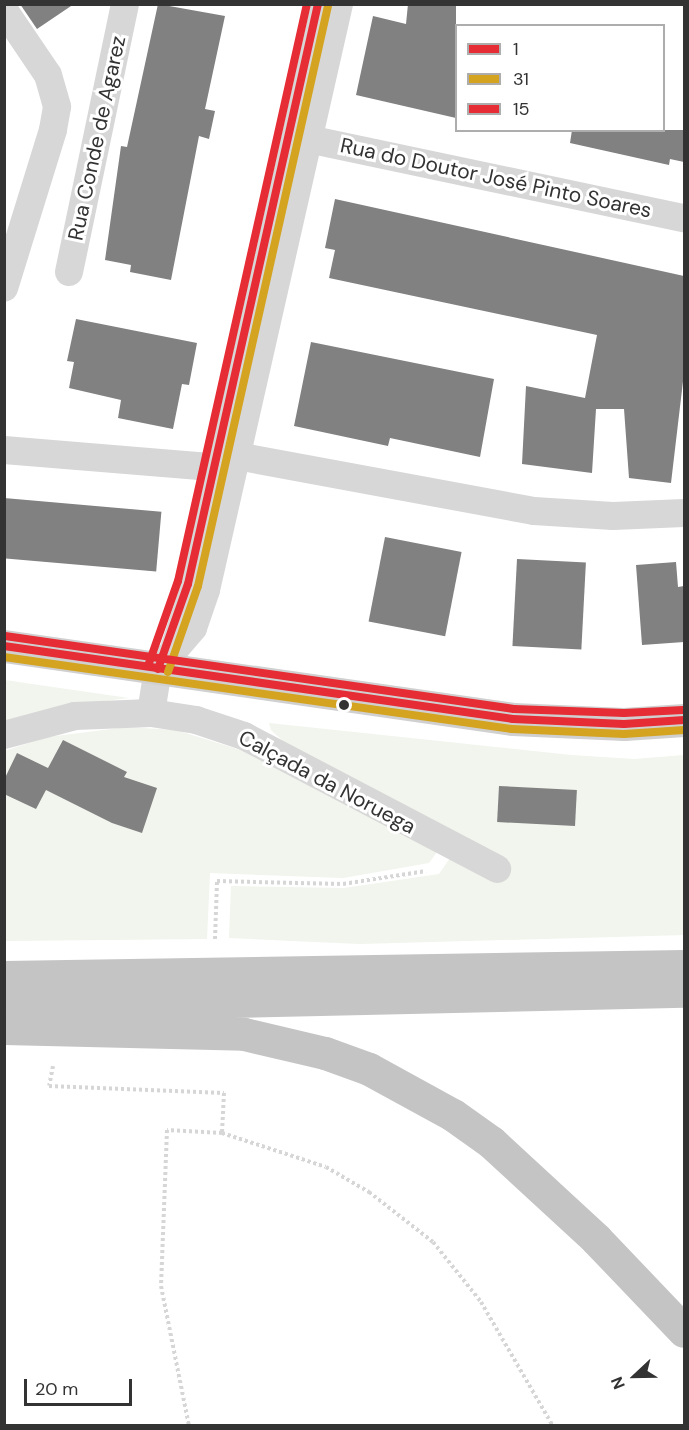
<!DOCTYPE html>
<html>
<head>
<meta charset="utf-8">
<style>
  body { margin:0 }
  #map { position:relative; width:689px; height:1430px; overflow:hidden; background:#fff; font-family:"DM Sans",sans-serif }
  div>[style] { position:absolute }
  .green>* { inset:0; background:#f1f5ed }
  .building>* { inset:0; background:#818181; transform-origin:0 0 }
  .path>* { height:4px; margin-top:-2px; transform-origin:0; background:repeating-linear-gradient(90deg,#d6d6d6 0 3px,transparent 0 6px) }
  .lane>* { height:15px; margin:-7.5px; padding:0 7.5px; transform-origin:7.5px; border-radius:7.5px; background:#d7d7d7 }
  .street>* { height:28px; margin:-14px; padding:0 14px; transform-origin:14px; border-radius:14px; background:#d7d7d7 }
  .secondary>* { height:33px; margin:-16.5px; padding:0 16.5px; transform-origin:16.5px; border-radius:16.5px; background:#d0d0d0 }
  .highway>* { height:33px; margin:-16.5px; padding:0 16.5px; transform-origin:16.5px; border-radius:16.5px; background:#c4c4c4 }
  .bus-1>* { height:8px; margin:-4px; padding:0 4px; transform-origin:4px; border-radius:4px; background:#e62c34 }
  .bus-2>* { height:8px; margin:-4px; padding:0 4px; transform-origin:4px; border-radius:4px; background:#d4a320 }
  .bus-3>* { height:8px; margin:-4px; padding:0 4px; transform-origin:4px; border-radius:4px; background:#e62c34 }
  .dots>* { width:16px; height:16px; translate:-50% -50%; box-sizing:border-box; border:3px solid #fff; border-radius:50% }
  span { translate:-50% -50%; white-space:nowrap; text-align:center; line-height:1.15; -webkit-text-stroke:6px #fff; paint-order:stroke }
  .street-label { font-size:21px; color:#333 }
  .frame { position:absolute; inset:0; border:6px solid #333; pointer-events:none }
  .legend { position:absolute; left:455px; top:24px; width:210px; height:108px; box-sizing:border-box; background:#fff; border:2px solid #adadad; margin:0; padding:8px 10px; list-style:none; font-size:18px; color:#333 }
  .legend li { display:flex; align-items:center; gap:12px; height:30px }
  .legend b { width:30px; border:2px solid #adadad }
  .north { position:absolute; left:605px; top:1346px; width:60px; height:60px; -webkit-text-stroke:4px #fff; paint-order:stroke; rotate:248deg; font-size:16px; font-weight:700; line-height:24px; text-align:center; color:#333 }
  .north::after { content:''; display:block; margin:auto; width:21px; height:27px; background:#333; clip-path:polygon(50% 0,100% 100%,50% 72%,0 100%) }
  .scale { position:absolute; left:24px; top:1379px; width:108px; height:27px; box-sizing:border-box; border:3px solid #333; border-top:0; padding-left:8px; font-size:18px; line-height:21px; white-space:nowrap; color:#333; -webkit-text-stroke:4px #fff; paint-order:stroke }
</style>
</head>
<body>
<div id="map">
  <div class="green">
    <i style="clip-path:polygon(5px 680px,25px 683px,129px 698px,78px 704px,5px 726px)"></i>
    <i style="clip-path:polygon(269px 723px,571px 755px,634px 759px,684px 755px,684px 935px,360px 944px,229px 938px,231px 886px,344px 888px,439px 874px,450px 858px,498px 883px,509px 861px,284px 742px,271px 730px)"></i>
    <i style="clip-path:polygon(127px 727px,176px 730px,247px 752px,437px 852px,429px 863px,343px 878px,210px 873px,207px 939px,5px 941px,4px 751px,48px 737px)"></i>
  </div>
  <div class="building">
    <i style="clip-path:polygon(20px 4px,74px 4px,37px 29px)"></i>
    <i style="clip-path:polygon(158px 4px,225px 16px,205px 109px,215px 111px,209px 139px,199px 136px,171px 280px,130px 272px,131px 265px,105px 260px,121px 146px,127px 147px)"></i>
    <i style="clip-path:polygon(408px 4px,456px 4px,456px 118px,356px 95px,373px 16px,406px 24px)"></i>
    <i style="clip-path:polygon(572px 130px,684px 130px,684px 162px,670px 159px,669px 165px,570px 143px)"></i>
    <i style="clip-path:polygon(335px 199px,684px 276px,684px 373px,671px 483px,629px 478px,624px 409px,596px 409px,592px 473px,522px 464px,526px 386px,585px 398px,597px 335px,329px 278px,335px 250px,325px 248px)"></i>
    <i style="clip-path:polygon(76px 319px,197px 343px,189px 385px,182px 384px,173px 429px,118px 418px,121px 400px,69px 388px,74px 362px,67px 361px)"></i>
    <i style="clip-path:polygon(311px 342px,494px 379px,480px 457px,390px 438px,388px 446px,294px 426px)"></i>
    <i style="left:4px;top:498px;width:158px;height:60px;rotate:5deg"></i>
    <i style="left:385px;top:537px;width:78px;height:86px;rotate:11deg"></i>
    <i style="left:517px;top:559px;width:69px;height:87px;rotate:3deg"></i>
    <i style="clip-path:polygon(676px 562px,678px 587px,684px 586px,684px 642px,642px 645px,636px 565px)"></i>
    <i style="clip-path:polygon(63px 740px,127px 772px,124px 777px,157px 788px,142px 833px,112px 823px,46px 790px,36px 809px,4px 794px,4px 780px,17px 753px,48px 768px)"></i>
    <i style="left:499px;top:786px;width:78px;height:36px;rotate:3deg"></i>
  </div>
  <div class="path">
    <i style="left:215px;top:939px;width:58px;rotate:-88deg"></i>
    <i style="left:217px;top:881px;width:126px;rotate:1.4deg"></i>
    <i style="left:343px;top:884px;width:84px;rotate:-8.9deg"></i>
    <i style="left:53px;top:1066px;width:20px;rotate:101deg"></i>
    <i style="left:49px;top:1086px;width:175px;rotate:2.3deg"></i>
    <i style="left:224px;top:1093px;width:40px;rotate:92.9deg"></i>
    <i style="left:222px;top:1133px;width:55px;rotate:-176.9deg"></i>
    <i style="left:167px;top:1130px;width:156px;rotate:92.2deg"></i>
    <i style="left:161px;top:1286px;width:143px;rotate:78.7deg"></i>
    <i style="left:222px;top:1133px;width:109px;rotate:18.1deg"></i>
    <i style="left:326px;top:1167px;width:50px;rotate:30.2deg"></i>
    <i style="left:369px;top:1192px;width:81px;rotate:38deg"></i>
    <i style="left:433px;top:1242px;width:77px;rotate:51.3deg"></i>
    <i style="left:481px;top:1302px;width:143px;rotate:59.9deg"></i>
  </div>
  <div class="lane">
    <i style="left:168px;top:644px;width:63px;rotate:-71.6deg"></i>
    <i style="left:188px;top:584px;width:594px;rotate:-77.37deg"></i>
  </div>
  <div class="street">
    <i style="left:4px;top:10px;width:78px;rotate:55.9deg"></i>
    <i style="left:48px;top:75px;width:33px;rotate:74deg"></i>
    <i style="left:57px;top:107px;width:23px;rotate:100deg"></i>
    <i style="left:53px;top:130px;width:165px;rotate:107.2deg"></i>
    <i style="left:308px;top:139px;width:384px;rotate:11.9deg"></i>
    <i style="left:69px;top:272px;width:274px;rotate:-78.2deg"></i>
    <i style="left:4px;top:450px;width:230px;rotate:4.7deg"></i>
    <i style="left:237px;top:456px;width:302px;rotate:10.5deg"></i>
    <i style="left:534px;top:511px;width:79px;rotate:3.6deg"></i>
    <i style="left:613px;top:516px;width:71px;rotate:-2.4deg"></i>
    <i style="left:151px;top:713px;width:46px;rotate:8.8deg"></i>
    <i style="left:196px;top:720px;width:51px;rotate:18.4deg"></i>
    <i style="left:244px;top:736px;width:286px;rotate:27.7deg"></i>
    <i style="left:4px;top:735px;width:73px;rotate:-15deg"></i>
    <i style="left:75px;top:716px;width:76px;rotate:-2.3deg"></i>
    <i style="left:151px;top:713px;width:45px;rotate:-81deg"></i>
    <i style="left:158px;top:669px;width:54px;rotate:-49.5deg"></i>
    <i style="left:193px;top:628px;width:40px;rotate:-71.1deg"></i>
    <i style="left:206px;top:590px;width:601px;rotate:-77.21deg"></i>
  </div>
  <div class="secondary">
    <i style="left:4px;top:646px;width:514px;rotate:8.16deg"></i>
    <i style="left:513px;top:719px;width:111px;rotate:2.6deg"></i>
    <i style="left:624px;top:724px;width:60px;rotate:-3.8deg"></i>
  </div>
  <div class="highway">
    <i style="left:4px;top:977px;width:680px;rotate:-0.93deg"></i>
    <i style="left:4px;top:1001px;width:228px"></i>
    <i style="left:232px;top:1001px;width:452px;rotate:-1.3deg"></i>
    <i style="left:4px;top:1028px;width:240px;rotate:1.4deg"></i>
    <i style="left:244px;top:1034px;width:83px;rotate:13.2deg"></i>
    <i style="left:325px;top:1053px;width:47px;rotate:20deg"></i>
    <i style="left:369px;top:1069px;width:96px;rotate:28.7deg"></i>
    <i style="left:453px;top:1115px;width:47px;rotate:35.4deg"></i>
    <i style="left:491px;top:1142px;width:143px;rotate:42.7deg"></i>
    <i style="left:596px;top:1239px;width:127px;rotate:46.3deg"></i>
  </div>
  <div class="bus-1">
    <i style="left:4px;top:646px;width:514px;rotate:8.16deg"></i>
    <i style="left:513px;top:719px;width:111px;rotate:2.6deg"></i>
    <i style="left:624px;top:724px;width:60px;rotate:-3.8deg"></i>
    <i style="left:158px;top:669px;width:90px;rotate:-70.6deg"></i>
    <i style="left:188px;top:584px;width:594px;rotate:-77.37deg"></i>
  </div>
  <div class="bus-2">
    <i style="left:4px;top:657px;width:513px;rotate:8.07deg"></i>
    <i style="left:512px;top:729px;width:112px;rotate:2.6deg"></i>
    <i style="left:624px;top:734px;width:60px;rotate:-3.8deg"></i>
    <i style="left:168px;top:672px;width:91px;rotate:-70.8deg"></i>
    <i style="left:198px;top:586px;width:594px;rotate:-77.37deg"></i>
  </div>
  <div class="bus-3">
    <i style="left:5px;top:636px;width:514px;rotate:8.16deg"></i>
    <i style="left:514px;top:709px;width:110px;rotate:2.1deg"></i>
    <i style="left:624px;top:713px;width:59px;rotate:-2.9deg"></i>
    <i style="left:148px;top:666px;width:90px;rotate:-70.6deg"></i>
    <i style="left:178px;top:581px;width:591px;rotate:-77.4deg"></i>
  </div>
  <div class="dots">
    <i style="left:344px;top:705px;background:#333"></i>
  </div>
  <div class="street-label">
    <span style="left:97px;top:138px;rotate:-78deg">Rua Conde de Agarez</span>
    <span style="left:496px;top:178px;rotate:12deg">Rua do Doutor José Pinto Soares</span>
    <span style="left:327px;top:782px;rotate:28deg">Calçada da Noruega</span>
  </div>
  <div class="frame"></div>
  <ul class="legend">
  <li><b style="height:8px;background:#e62c34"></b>1</li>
  <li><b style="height:8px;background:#d4a320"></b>31</li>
  <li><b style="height:8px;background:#e62c34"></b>15</li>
  </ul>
  <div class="north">N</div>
  <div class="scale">20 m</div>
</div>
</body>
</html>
